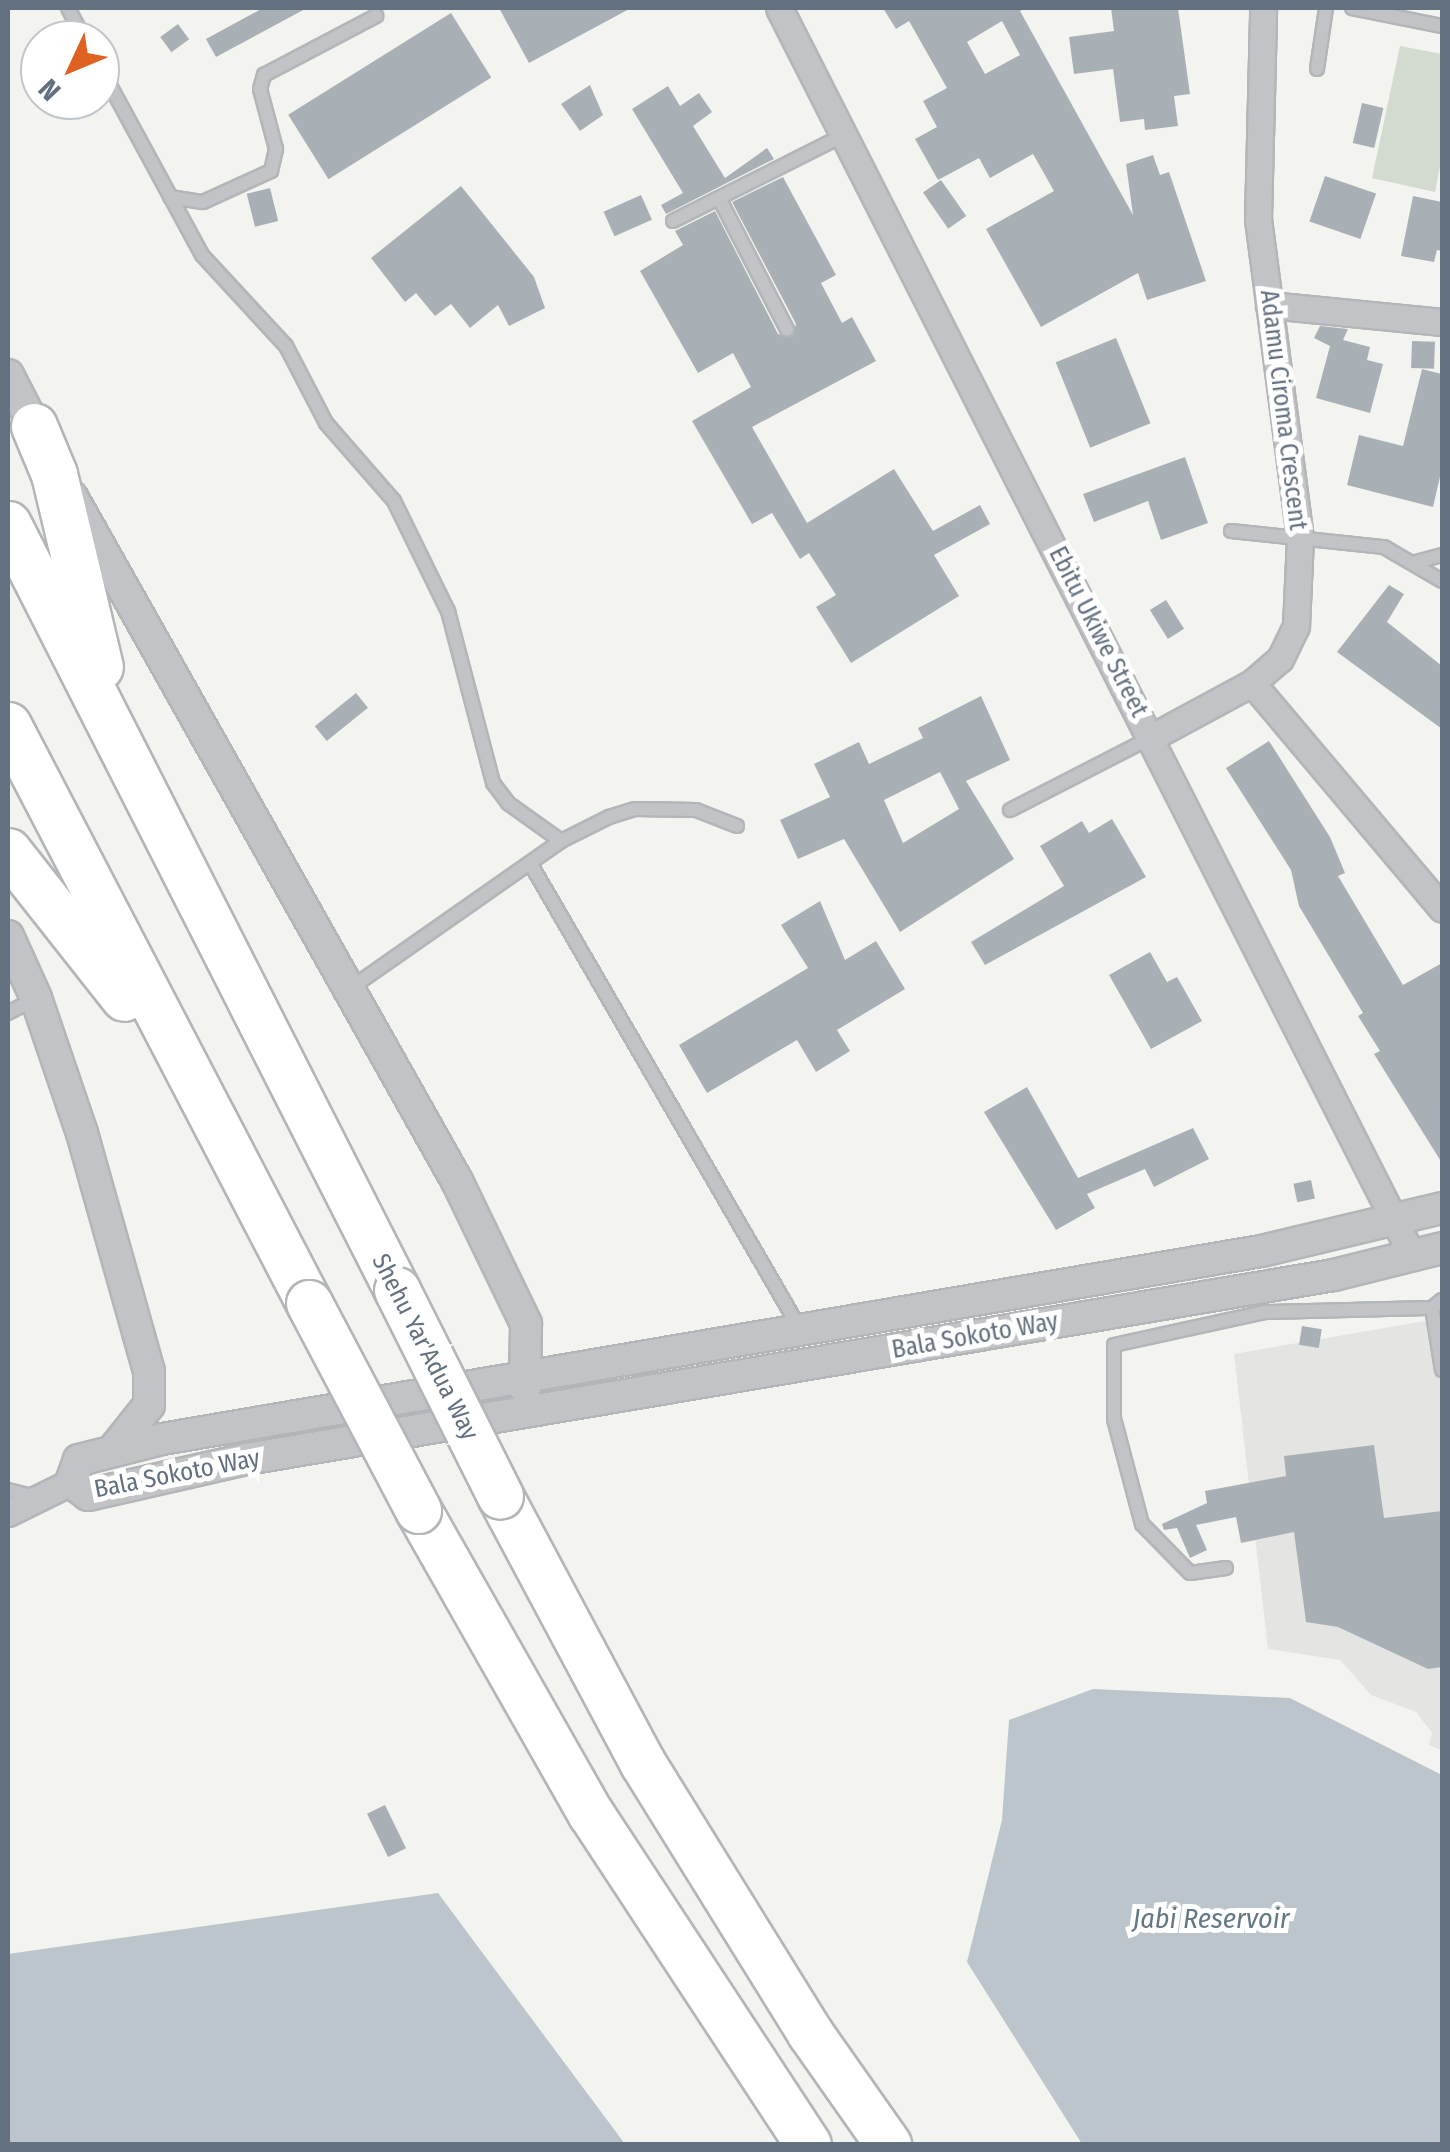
<!DOCTYPE html>
<html>
<head>
<meta charset="utf-8">
<style>
  body { margin:0 }
  #map { position:relative; width:1450px; height:2152px; overflow:hidden; background:#f3f4ef; font-family:"Fira Sans Condensed",sans-serif }
  div>[style] { position:absolute }
  .built>* { inset:0; background:#e4e5e3 }
  .green>* { inset:0; background:#d3dad0 }
  .water>* { inset:0; background:#bcc5cb }
  .building>* { inset:0; background:#a9b0b5; transform-origin:0 0 }
  .roads { filter:drop-shadow(2px 0 #b3b6b9) drop-shadow(-2px 0 #b3b6b9) drop-shadow(0 2px #b3b6b9) drop-shadow(0 -2px #b3b6b9) }
  .service>* { height:12px; margin:-6px; padding:0 6px; transform-origin:6px; border-radius:6px; background:#c1c3c7 }
  .minor>* { height:25px; margin:-12.5px; padding:0 12.5px; transform-origin:12.5px; border-radius:12.5px; background:#c1c3c7 }
  .tertiary>* { height:30px; margin:-15px; padding:0 15px; transform-origin:15px; border-radius:15px; background:#c1c3c7 }
  .motorway>* { height:45px; margin:-22.5px; padding:0 22.5px; transform-origin:22.5px; border-radius:22.5px; background:#fff }
  .bridges { filter:drop-shadow(2px 0 #b3b6b9) drop-shadow(-2px 0 #b3b6b9) drop-shadow(0 2px #b3b6b9) drop-shadow(0 -2px #b3b6b9) }
  .motorway-bridge>* { height:45px; margin:-22.5px; padding:0 22.5px; transform-origin:22.5px; border-radius:22.5px; background:#fff }
  span { translate:-50% -50%; white-space:nowrap; text-align:center; line-height:1.15; -webkit-text-stroke:10px #fff; paint-order:stroke }
  .street-label { font-size:25px; color:#637080 }
  .water-label { font-size:28px; color:#637885; font-style:italic }
  .frame { position:absolute; inset:0; border:10px solid #637080; pointer-events:none }
  .north { position:absolute; left:20px; top:20px; width:100px; height:100px; box-sizing:border-box; background:#fff; border:2px solid #c1c6cc; border-radius:50%; rotate:226deg; font-size:28px; font-weight:700; line-height:40px; text-align:center; color:#637080 }
  .north::after { content:''; display:block; margin:auto; width:35px; height:45px; background:#e06222; clip-path:polygon(50% 0,100% 100%,50% 72%,0 100%) }
</style>
</head>
<body>
<div id="map">
  <div class="built">
    <i style="clip-path:polygon(1442px 1318px,1442px 1751px,1429px 1745px,1432px 1733px,1416px 1712px,1371px 1695px,1340px 1660px,1268px 1649px,1234px 1354px)"></i>
  </div>
  <div class="green">
    <i style="clip-path:polygon(1400px 46px,1442px 54px,1442px 156px,1435px 192px,1372px 178px)"></i>
  </div>
  <div class="water">
    <i style="clip-path:polygon(1093px 1689px,1290px 1698px,1442px 1775px,1442px 2144px,1082px 2144px,967px 1962px,1002px 1820px,1009px 1720px)"></i>
    <i style="clip-path:polygon(438px 1893px,625px 2144px,8px 2144px,8px 1954px)"></i>
  </div>
  <div class="building">
    <i style="clip-path:polygon(263px 8px,307px 8px,216px 57px,206px 39px)"></i>
    <i style="clip-path:polygon(499px 8px,631px 8px,529px 63px)"></i>
    <i style="clip-path:polygon(evenodd,883px 8px,1026px 8px,1020px 11px,1133px 215px,1126px 164px,1153px 155px,1160px 175px,1169px 172px,1206px 281px,1147px 300px,1138px 273px,1041px 327px,986px 229px,1054px 191px,1033px 154px,990px 178px,979px 158px,938px 180px,915px 139px,937px 127px,923px 101px,947px 88px,909px 21px,896px 29px,883px 8px,1002px 21px,1020px 55px,985px 74px,967px 42px,1002px 21px)"></i>
    <i style="clip-path:polygon(1111px 8px,1178px 8px,1190px 94px,1174px 96px,1178px 126px,1145px 130px,1144px 119px,1120px 122px,1113px 69px,1074px 74px,1069px 37px,1114px 31px)"></i>
    <i style="left:451px;top:13px;width:76px;height:192px;rotate:58deg"></i>
    <i style="left:178px;top:24px;width:19px;height:22px;rotate:54deg"></i>
    <i style="clip-path:polygon(590px 85px,603px 115px,580px 131px,561px 104px)"></i>
    <i style="clip-path:polygon(668px 86px,680px 106px,699px 93px,712px 112px,693px 126px,725px 178px,767px 148px,774px 159px,666px 214px,661px 205px,683px 193px,632px 109px)"></i>
    <i style="left:1362px;top:103px;width:22px;height:41px;rotate:13deg"></i>
    <i style="left:1325px;top:176px;width:54px;height:48px;rotate:19deg"></i>
    <i style="clip-path:polygon(783px 177px,836px 275px,821px 283px,842px 323px,852px 317px,876px 361px,752px 427px,807px 523px,894px 469px,933px 531px,980px 505px,990px 524px,934px 555px,959px 596px,851px 663px,816px 607px,836px 595px,809px 553px,800px 559px,772px 513px,752px 524px,692px 421px,751px 387px,733px 353px,698px 373px,640px 271px,683px 245px,675px 231px,715px 211px,778px 334px,792px 337px,796px 324px,732px 202px)"></i>
    <i style="left:941px;top:180px;width:44px;height:22px;rotate:55deg"></i>
    <i style="clip-path:polygon(461px 186px,534px 277px,545px 308px,509px 326px,498px 305px,470px 328px,451px 304px,435px 316px,416px 293px,405px 302px,371px 258px)"></i>
    <i style="left:270px;top:188px;width:34px;height:24px;rotate:76deg"></i>
    <i style="left:641px;top:195px;width:27px;height:41px;rotate:66deg"></i>
    <i style="clip-path:polygon(1413px 196px,1442px 202px,1442px 251px,1437px 250px,1434px 262px,1401px 256px)"></i>
    <i style="clip-path:polygon(1320px 326px,1348px 329px,1343px 340px,1370px 347px,1367px 360px,1383px 364px,1370px 413px,1316px 398px,1330px 346px,1314px 338px)"></i>
    <i style="left:1116px;top:338px;width:92px;height:65px;rotate:68deg"></i>
    <i style="left:1412px;top:341px;width:23px;height:27px;rotate:2deg"></i>
    <i style="clip-path:polygon(1422px 369px,1442px 374px,1442px 468px,1433px 507px,1347px 485px,1359px 435px,1403px 446px)"></i>
    <i style="clip-path:polygon(1185px 457px,1208px 523px,1161px 540px,1148px 501px,1094px 522px,1083px 494px)"></i>
    <i style="clip-path:polygon(1389px 585px,1404px 594px,1387px 622px,1442px 666px,1442px 729px,1337px 652px)"></i>
    <i style="left:1166px;top:600px;width:34px;height:19px;rotate:58deg"></i>
    <i style="left:356px;top:693px;width:19px;height:53px;rotate:51deg"></i>
    <i style="clip-path:polygon(evenodd,981px 696px,1010px 760px,966px 781px,1014px 859px,900px 932px,844px 839px,798px 859px,780px 820px,830px 797px,814px 764px,859px 742px,869px 764px,923px 738px,918px 728px,981px 696px,940px 772px,959px 809px,903px 843px,884px 800px,940px 772px)"></i>
    <i style="clip-path:polygon(1269px 741px,1330px 837px,1345px 873px,1338px 876px,1403px 985px,1442px 963px,1442px 1163px,1374px 1054px,1380px 1051px,1358px 1016px,1363px 1013px,1299px 906px,1291px 870px,1226px 768px)"></i>
    <i style="clip-path:polygon(1112px 819px,1146px 877px,985px 965px,971px 942px,1064px 886px,1040px 846px,1082px 821px,1089px 833px)"></i>
    <i style="clip-path:polygon(820px 901px,845px 960px,876px 941px,905px 989px,837px 1030px,850px 1051px,816px 1072px,797px 1040px,707px 1093px,679px 1045px,808px 968px,781px 925px)"></i>
    <i style="clip-path:polygon(1150px 952px,1167px 982px,1177px 977px,1202px 1021px,1151px 1049px,1109px 975px)"></i>
    <i style="clip-path:polygon(1027px 1087px,1078px 1178px,1193px 1128px,1209px 1159px,1154px 1187px,1145px 1169px,1087px 1194px,1095px 1208px,1056px 1230px,984px 1112px)"></i>
    <i style="left:1311px;top:1180px;width:19px;height:18px;rotate:78deg"></i>
    <i style="left:1302px;top:1326px;width:20px;height:19px;rotate:9deg"></i>
    <i style="clip-path:polygon(1374px 1445px,1384px 1518px,1442px 1511px,1442px 1667px,1428px 1669px,1338px 1627px,1306px 1622px,1294px 1532px,1241px 1543px,1236px 1517px,1196px 1525px,1207px 1550px,1190px 1558px,1177px 1528px,1164px 1530px,1162px 1524px,1207px 1503px,1205px 1491px,1286px 1476px,1284px 1456px)"></i>
    <i style="left:385px;top:1805px;width:48px;height:20px;rotate:64deg"></i>
  </div>
  <div class="roads">
    <div class="service">
      <i style="left:68px;top:8px;width:36px;rotate:62deg"></i>
      <i style="left:1352px;top:8px;width:92px;rotate:11.3deg"></i>
      <i style="left:100px;top:67px;width:214px;rotate:61.5deg"></i>
      <i style="left:202px;top:255px;width:124px;rotate:47.3deg"></i>
      <i style="left:286px;top:346px;width:87px;rotate:62.5deg"></i>
      <i style="left:326px;top:423px;width:103px;rotate:48.9deg"></i>
      <i style="left:394px;top:501px;width:123px;rotate:63.9deg"></i>
      <i style="left:448px;top:611px;width:178px;rotate:75.3deg"></i>
      <i style="left:493px;top:783px;width:25px;rotate:53deg"></i>
      <i style="left:508px;top:803px;width:65px;rotate:35.6deg"></i>
      <i style="left:1317px;top:69px;width:62px;rotate:-81.6deg"></i>
      <i style="left:170px;top:197px;width:33px;rotate:9deg"></i>
      <i style="left:203px;top:202px;width:75px;rotate:-24.5deg"></i>
      <i style="left:271px;top:171px;width:23px;rotate:-77deg"></i>
      <i style="left:276px;top:149px;width:62px;rotate:-104.9deg"></i>
      <i style="left:260px;top:89px;width:15px;rotate:-74deg"></i>
      <i style="left:264px;top:75px;width:127px;rotate:-27.8deg"></i>
      <i style="left:719px;top:198px;width:148px;rotate:62.6deg"></i>
      <i style="left:673px;top:221px;width:191px;rotate:-26.7deg"></i>
      <i style="left:1231px;top:531px;width:154px;rotate:6deg"></i>
      <i style="left:1384px;top:547px;width:67px;rotate:30.4deg"></i>
      <i style="left:1416px;top:562px;width:27px;rotate:-15deg"></i>
      <i style="left:1010px;top:810px;width:157px;rotate:-27.2deg"></i>
      <i style="left:530px;top:863px;width:536px;rotate:59.9deg"></i>
      <i style="left:351px;top:988px;width:256px;rotate:-35deg"></i>
      <i style="left:561px;top:841px;width:54px;rotate:-26.6deg"></i>
      <i style="left:609px;top:817px;width:27px;rotate:-17deg"></i>
      <i style="left:635px;top:809px;width:61px;rotate:0.9deg"></i>
      <i style="left:696px;top:810px;width:44px;rotate:21.3deg"></i>
      <i style="left:8px;top:1013px;width:30px;rotate:-28deg"></i>
      <i style="left:1442px;top:1300px;width:13px;rotate:141deg"></i>
      <i style="left:1432px;top:1308px;width:63px;rotate:80.8deg"></i>
      <i style="left:8px;top:1490px;width:30px;rotate:14deg"></i>
      <i style="left:1226px;top:1568px;width:36px;rotate:172deg"></i>
      <i style="left:1190px;top:1573px;width:69px;rotate:-134.4deg"></i>
      <i style="left:1142px;top:1524px;width:109px;rotate:-104.9deg"></i>
      <i style="left:1114px;top:1419px;width:74px;rotate:-90deg"></i>
      <i style="left:1114px;top:1345px;width:155px;rotate:-12.3deg"></i>
      <i style="left:1265px;top:1312px;width:167px;rotate:-1.4deg"></i>
    </div>
    <div class="minor">
      <i style="left:779px;top:8px;width:1401px;rotate:63.09deg"></i>
      <i style="left:1269px;top:305px;width:174px;rotate:5.6deg"></i>
      <i style="left:1252px;top:683px;width:295px;rotate:49.9deg"></i>
      <i style="left:1152px;top:737px;width:114px;rotate:-28.4deg"></i>
      <i style="left:1252px;top:683px;width:37px;rotate:-41deg"></i>
      <i style="left:1280px;top:659px;width:37px;rotate:-64deg"></i>
      <i style="left:1296px;top:626px;width:88px;rotate:-87.4deg"></i>
      <i style="left:1300px;top:538px;width:321px;rotate:-97.5deg"></i>
      <i style="left:1258px;top:220px;width:212px;rotate:-88.6deg"></i>
      <i style="left:8px;top:1513px;width:70px;rotate:-26.2deg"></i>
    </div>
    <div class="tertiary">
      <i style="left:8px;top:375px;width:76px;rotate:62.8deg"></i>
      <i style="left:72px;top:497px;width:785px;rotate:60.63deg"></i>
      <i style="left:457px;top:1181px;width:159px;rotate:64.2deg"></i>
      <i style="left:526px;top:1324px;width:64px;rotate:90.9deg"></i>
      <i style="left:8px;top:936px;width:68px;rotate:65.7deg"></i>
      <i style="left:36px;top:998px;width:143px;rotate:71.2deg"></i>
      <i style="left:82px;top:1133px;width:247px;rotate:74.3deg"></i>
      <i style="left:149px;top:1371px;width:34px;rotate:90deg"></i>
      <i style="left:149px;top:1405px;width:56px;rotate:128.5deg"></i>
      <i style="left:1442px;top:1208px;width:186px;rotate:166.6deg"></i>
      <i style="left:1261px;top:1251px;width:1115px;rotate:170.29deg"></i>
      <i style="left:162px;top:1439px;width:86px;rotate:165.8deg"></i>
      <i style="left:79px;top:1460px;width:23px;rotate:110deg"></i>
      <i style="left:71px;top:1482px;width:21px;rotate:37deg"></i>
      <i style="left:88px;top:1495px;width:163px;rotate:-12.8deg"></i>
      <i style="left:247px;top:1459px;width:1102px;rotate:-9.61deg"></i>
      <i style="left:1334px;top:1275px;width:111px;rotate:-14deg"></i>
    </div>
    <div class="motorway">
      <i style="left:34px;top:426px;width:52px;rotate:67.4deg"></i>
      <i style="left:54px;top:474px;width:198px;rotate:76.6deg"></i>
      <i style="left:8px;top:524px;width:859px;rotate:63.08deg"></i>
      <i style="left:8px;top:725px;width:652px;rotate:62.49deg"></i>
      <i style="left:8px;top:851px;width:187px;rotate:51.7deg"></i>
      <i style="left:500px;top:1496px;width:302px;rotate:61.9deg"></i>
      <i style="left:642px;top:1762px;width:319px;rotate:58.2deg"></i>
      <i style="left:810px;top:2033px;width:136px;rotate:54.9deg"></i>
      <i style="left:418px;top:1510px;width:350px;rotate:60.4deg"></i>
      <i style="left:591px;top:1814px;width:395px;rotate:56.7deg"></i>
    </div>
  </div>
  <div class="bridges">
    <div class="motorway-bridge">
      <i style="left:397px;top:1290px;width:230px;rotate:63.4deg"></i>
      <i style="left:309px;top:1303px;width:234px;rotate:62.2deg"></i>
    </div>
  </div>
  <div class="street-label">
    <span style="left:1283px;top:410px;rotate:83deg">Adamu Ciroma Crescent</span>
    <span style="left:1098px;top:632px;rotate:63deg">Ebitu Ukiwe Street</span>
    <span style="left:975px;top:1336px;rotate:-10deg">Bala Sokoto Way</span>
    <span style="left:425px;top:1347px;rotate:63deg">Shehu Yar'Adua Way</span>
    <span style="left:177px;top:1474px;rotate:-11deg">Bala Sokoto Way</span>
  </div>
  <div class="water-label">
    <span style="left:1211px;top:1919px">Jabi Reservoir</span>
  </div>
  <div class="frame"></div>
  <div class="north">N</div>
</div>
</body>
</html>
